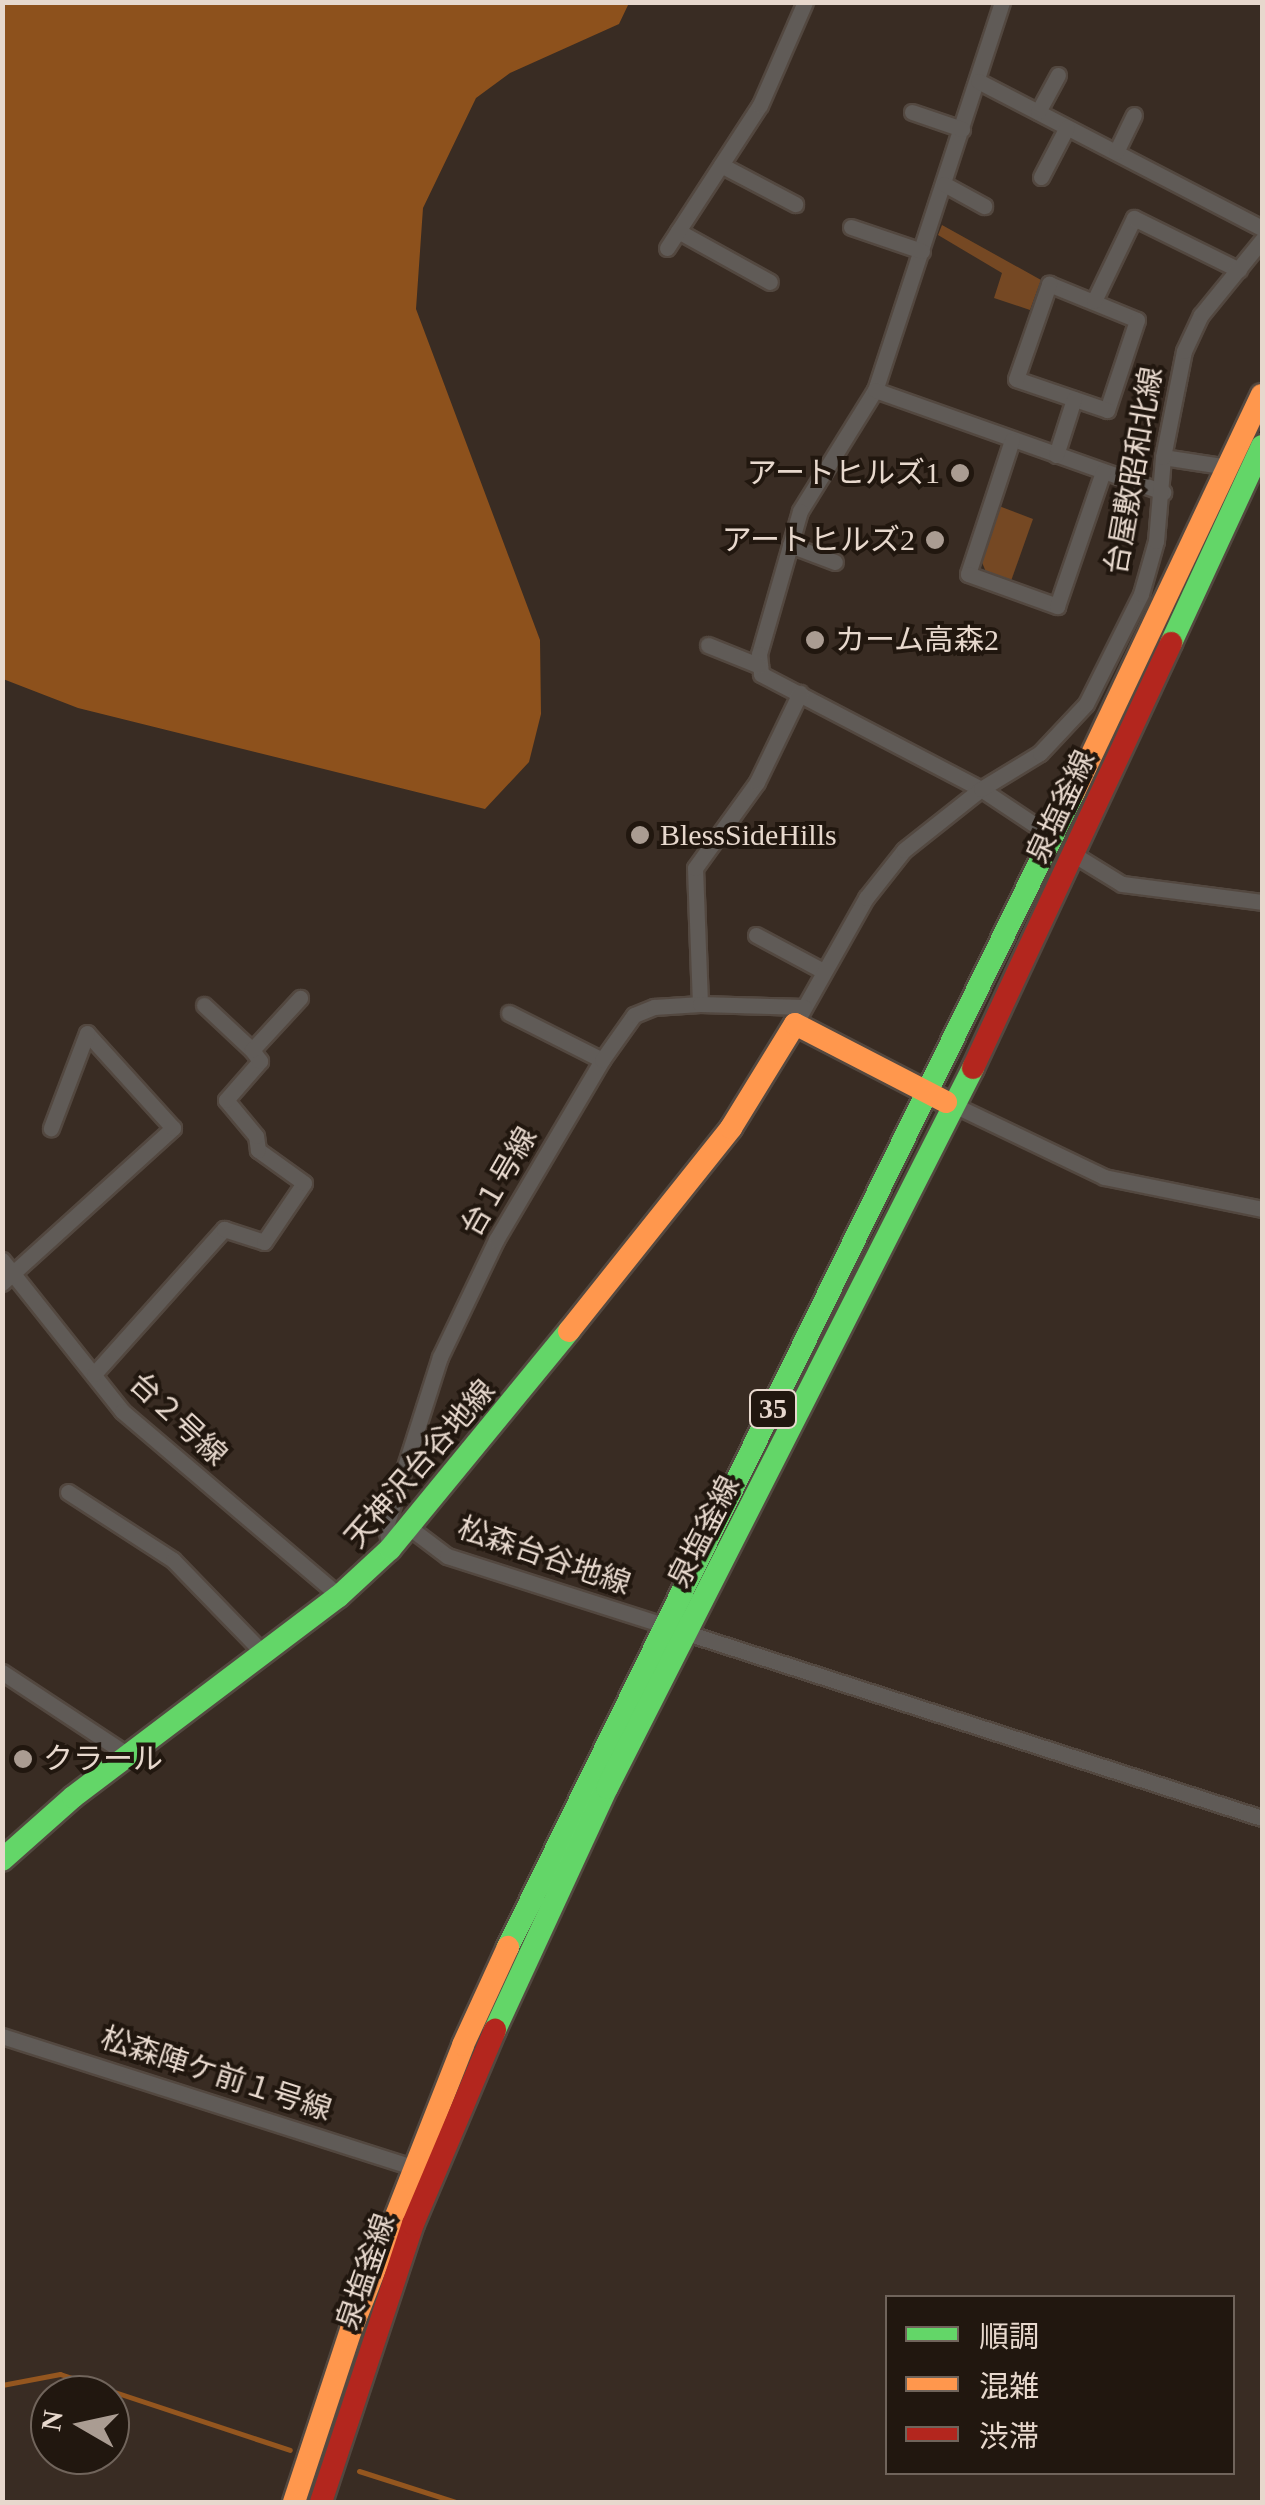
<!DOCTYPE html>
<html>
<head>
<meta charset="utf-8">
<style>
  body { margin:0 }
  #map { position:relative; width:1265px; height:2505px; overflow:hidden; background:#392c23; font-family:"Times New Roman","Noto Sans JP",serif }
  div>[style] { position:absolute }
  .green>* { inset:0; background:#754823 }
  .forest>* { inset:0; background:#8d511c }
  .stream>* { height:5px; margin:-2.5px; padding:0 2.5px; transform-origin:2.5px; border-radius:2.5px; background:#94561f }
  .roads { filter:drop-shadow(2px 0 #534840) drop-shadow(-2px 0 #534840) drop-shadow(0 2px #534840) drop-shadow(0 -2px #534840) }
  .street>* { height:15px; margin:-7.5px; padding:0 7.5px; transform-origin:7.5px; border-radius:7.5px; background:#605b57 }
  .fast>* { height:22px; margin:-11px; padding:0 11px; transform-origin:11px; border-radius:11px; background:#63d668 }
  .slow>* { height:22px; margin:-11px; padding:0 11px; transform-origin:11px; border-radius:11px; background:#ff974d }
  .jam>* { height:22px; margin:-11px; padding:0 11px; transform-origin:11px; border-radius:11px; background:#b3261e }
  .dots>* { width:28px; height:28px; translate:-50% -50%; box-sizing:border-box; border:5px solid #21170f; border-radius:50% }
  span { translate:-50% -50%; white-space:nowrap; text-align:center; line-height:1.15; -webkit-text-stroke:8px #21170f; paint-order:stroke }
  .shield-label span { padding:2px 8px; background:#21170f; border:2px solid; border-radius:8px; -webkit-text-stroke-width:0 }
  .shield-label { font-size:28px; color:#e7d8cd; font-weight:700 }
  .street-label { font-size:30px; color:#e7d8cd }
  .poi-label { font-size:30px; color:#e7d8cd }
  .right { translate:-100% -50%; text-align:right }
  .left { translate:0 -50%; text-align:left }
  .frame { position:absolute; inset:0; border:5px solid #e7d8cd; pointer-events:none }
  .legend { position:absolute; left:885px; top:2295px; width:350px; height:180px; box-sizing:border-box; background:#21170f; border:2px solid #70645b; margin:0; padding:12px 18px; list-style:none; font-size:30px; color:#e7d8cd }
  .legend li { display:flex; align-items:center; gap:20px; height:50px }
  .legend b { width:50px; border:2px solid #70645b }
  .north { position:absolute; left:30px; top:2375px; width:100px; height:100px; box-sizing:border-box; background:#21170f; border:2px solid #70645b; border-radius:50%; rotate:279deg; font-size:28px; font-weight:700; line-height:40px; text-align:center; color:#e7d8cd }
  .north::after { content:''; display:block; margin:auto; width:35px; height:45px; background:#aa9c92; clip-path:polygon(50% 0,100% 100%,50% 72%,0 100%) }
</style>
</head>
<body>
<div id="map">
  <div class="green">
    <i style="clip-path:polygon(942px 225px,1041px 280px,1030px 310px,994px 298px,1002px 273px,938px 235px)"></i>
    <i style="clip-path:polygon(999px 506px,1033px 519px,1011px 581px,986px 572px,981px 560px)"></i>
  </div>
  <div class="forest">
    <i style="clip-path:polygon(2px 3px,629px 3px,619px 24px,510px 73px,476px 98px,423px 208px,416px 309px,540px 640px,541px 714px,529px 762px,485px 809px,78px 708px,3px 679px)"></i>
  </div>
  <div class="stream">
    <i style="left:2px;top:2385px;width:59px;rotate:-10.7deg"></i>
    <i style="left:60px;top:2374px;width:242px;rotate:18.3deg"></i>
    <i style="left:359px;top:2471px;width:102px;rotate:17.7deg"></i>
  </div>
  <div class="roads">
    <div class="street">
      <i style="left:1002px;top:2px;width:408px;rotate:108.1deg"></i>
      <i style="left:875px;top:390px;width:142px;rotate:121.8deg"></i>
      <i style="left:800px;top:511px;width:149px;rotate:106deg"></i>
      <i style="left:759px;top:654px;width:20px;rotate:84deg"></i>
      <i style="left:761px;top:674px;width:248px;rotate:27.6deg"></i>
      <i style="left:981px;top:789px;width:87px;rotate:33.7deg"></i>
      <i style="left:978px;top:81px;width:320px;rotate:27.4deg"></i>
      <i style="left:912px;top:112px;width:53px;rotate:18.8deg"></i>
      <i style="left:1038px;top:112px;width:42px;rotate:-61.6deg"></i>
      <i style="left:1116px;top:152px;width:41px;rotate:-64.1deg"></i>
      <i style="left:721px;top:165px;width:84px;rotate:27.8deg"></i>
      <i style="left:1041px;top:177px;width:56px;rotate:-62.5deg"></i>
      <i style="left:944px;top:184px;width:46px;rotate:28.8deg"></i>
      <i style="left:851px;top:227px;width:75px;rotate:18.7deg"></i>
      <i style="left:678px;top:231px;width:105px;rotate:29deg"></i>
      <i style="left:667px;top:248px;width:171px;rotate:-57deg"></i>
      <i style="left:760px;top:105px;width:112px;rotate:-66.4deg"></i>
      <i style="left:1049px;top:284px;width:95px;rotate:22.2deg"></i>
      <i style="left:1137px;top:320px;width:95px;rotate:108.4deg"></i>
      <i style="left:1107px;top:410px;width:96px;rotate:-161.2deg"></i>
      <i style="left:1016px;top:379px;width:101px;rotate:-70.8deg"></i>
      <i style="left:1094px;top:301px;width:92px;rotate:-64.3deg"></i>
      <i style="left:1134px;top:218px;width:117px;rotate:26.3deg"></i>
      <i style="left:875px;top:390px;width:306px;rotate:19.5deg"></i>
      <i style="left:1012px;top:440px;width:141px;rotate:108.2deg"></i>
      <i style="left:968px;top:574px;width:95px;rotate:19.8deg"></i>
      <i style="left:1057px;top:606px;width:142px;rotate:-71.1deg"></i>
      <i style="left:1056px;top:455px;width:59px;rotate:-72.2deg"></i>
      <i style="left:1163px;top:457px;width:66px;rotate:8.7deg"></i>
      <i style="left:790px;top:545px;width:48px;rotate:20.7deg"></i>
      <i style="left:708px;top:645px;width:56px;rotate:22deg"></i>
      <i style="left:1073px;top:854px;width:57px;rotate:31.5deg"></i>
      <i style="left:1122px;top:884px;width:141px;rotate:7.3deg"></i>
      <i style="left:756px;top:935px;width:76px;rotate:28.2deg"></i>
      <i style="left:700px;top:1004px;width:136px;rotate:-92.1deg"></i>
      <i style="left:695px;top:868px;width:106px;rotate:-54.2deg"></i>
      <i style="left:757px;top:782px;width:99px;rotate:-64.2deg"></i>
      <i style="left:204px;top:1005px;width:66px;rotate:43.2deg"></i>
      <i style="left:509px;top:1013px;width:104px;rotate:26.8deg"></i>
      <i style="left:795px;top:1024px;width:145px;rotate:-60.6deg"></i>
      <i style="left:866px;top:898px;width:61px;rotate:-51.6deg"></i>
      <i style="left:904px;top:850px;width:98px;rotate:-38.4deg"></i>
      <i style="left:981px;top:789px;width:69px;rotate:-31.4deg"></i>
      <i style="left:1040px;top:753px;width:67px;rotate:-46.8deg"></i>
      <i style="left:1086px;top:704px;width:123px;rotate:-63.4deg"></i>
      <i style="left:1141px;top:594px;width:55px;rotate:-74.2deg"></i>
      <i style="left:1156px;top:541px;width:84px;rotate:-85.2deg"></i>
      <i style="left:1163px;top:457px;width:108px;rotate:-78.8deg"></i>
      <i style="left:1184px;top:351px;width:40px;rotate:-65deg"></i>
      <i style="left:1201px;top:315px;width:97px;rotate:-50.9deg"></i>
      <i style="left:956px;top:1106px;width:164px;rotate:25.6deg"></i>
      <i style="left:1104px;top:1177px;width:161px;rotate:11.4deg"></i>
      <i style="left:2px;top:1260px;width:193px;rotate:51.5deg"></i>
      <i style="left:122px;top:1411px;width:285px;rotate:40.4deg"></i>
      <i style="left:2px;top:1283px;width:231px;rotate:-42.2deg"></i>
      <i style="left:173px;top:1128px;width:128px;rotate:-132.2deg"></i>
      <i style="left:87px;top:1033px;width:102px;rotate:110.8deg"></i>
      <i style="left:94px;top:1374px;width:195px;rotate:-48.1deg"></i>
      <i style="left:224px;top:1229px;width:42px;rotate:18deg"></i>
      <i style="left:264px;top:1242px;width:71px;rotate:-55.9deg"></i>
      <i style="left:304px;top:1183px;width:57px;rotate:-144.3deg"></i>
      <i style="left:258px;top:1150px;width:14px;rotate:-98deg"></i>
      <i style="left:256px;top:1136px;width:47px;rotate:-129.8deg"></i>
      <i style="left:226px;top:1100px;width:52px;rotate:-48.9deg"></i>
      <i style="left:260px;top:1061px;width:14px;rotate:-126deg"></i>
      <i style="left:252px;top:1050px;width:71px;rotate:-47.3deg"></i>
      <i style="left:68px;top:1492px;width:125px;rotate:32.9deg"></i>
      <i style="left:173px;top:1560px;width:129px;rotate:45.9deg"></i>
      <i style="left:410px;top:1528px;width:46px;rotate:37.1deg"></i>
      <i style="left:447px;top:1556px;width:230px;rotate:17.7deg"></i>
      <i style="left:390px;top:1549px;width:23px;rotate:-100deg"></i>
      <i style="left:386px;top:1526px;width:177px;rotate:-72.3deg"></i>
      <i style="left:440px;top:1357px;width:130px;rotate:-64.4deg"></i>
      <i style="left:496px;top:1240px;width:209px;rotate:-59.5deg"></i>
      <i style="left:602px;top:1060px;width:55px;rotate:-54.6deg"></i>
      <i style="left:634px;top:1015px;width:22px;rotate:-22deg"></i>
      <i style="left:654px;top:1007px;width:46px;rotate:-3.7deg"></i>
      <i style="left:700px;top:1004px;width:104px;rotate:1.7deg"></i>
      <i style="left:687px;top:1633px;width:604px;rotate:17.84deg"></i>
      <i style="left:2px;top:1672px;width:151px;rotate:33.4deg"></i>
      <i style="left:2px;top:2036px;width:431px;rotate:17.7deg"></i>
    </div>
    <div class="fast">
      <i style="left:1171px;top:643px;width:217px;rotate:-65.2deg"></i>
      <i style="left:2px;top:1860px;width:95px;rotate:-41.6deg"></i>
      <i style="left:73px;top:1797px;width:333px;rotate:-37.1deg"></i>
      <i style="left:339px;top:1596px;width:69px;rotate:-42.7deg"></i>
      <i style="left:390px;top:1549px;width:282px;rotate:-50.6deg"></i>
      <i style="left:508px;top:1947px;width:1286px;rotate:-63.89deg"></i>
      <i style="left:495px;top:2030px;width:267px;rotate:-65.2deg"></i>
      <i style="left:607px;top:1788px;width:808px;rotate:-63.05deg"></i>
    </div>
    <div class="slow">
      <i style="left:1074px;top:792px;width:439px;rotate:-64.7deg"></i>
      <i style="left:569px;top:1331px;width:260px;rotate:-51.4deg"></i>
      <i style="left:731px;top:1128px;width:122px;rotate:-58.4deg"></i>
      <i style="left:795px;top:1024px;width:170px;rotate:27.3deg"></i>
      <i style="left:294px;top:2502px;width:181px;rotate:-71.7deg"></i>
      <i style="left:351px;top:2330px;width:306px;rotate:-68.5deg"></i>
      <i style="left:463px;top:2045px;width:108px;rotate:-65.3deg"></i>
    </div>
    <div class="jam">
      <i style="left:973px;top:1068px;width:469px;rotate:-65deg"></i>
      <i style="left:321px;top:2502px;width:293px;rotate:-71.7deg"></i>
      <i style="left:413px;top:2224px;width:211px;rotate:-67.1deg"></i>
    </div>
  </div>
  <div class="dots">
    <i style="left:960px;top:473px;background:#aa9c92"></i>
    <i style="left:935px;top:540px;background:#aa9c92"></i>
    <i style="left:815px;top:640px;background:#aa9c92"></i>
    <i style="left:640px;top:835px;background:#aa9c92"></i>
    <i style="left:23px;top:1759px;background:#aa9c92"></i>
  </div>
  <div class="shield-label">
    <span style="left:773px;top:1409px">35</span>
  </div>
  <div class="street-label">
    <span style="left:1134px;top:471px;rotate:-80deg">台屋敷昭和北線</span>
    <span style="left:1061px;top:807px;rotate:-65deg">泉塩釜線</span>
    <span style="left:499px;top:1182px;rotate:-60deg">台１号線</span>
    <span style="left:178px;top:1419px;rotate:43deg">台２号線</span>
    <span style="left:420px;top:1464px;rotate:-49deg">天神沢台谷地線</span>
    <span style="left:704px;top:1532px;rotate:-63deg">泉塩釜線</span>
    <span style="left:544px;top:1556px;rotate:19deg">松森台谷地線</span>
    <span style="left:216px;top:2074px;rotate:18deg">松森陣ケ前１号線</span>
    <span style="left:366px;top:2272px;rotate:-71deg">泉塩釜線</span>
  </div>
  <div class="poi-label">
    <span class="right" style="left:940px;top:473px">アートヒルズ1</span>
    <span class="right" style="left:915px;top:540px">アートヒルズ2</span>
    <span class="left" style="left:835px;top:640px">カーム高森2</span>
    <span class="left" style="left:660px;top:835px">BlessSideHills</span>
    <span class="left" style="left:43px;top:1759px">クラール</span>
  </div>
  <div class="frame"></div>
  <ul class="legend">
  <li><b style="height:12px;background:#63d668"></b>順調</li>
  <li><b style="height:12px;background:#ff974d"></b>混雑</li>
  <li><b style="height:12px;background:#b3261e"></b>渋滞</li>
  </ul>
  <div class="north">N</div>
</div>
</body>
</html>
